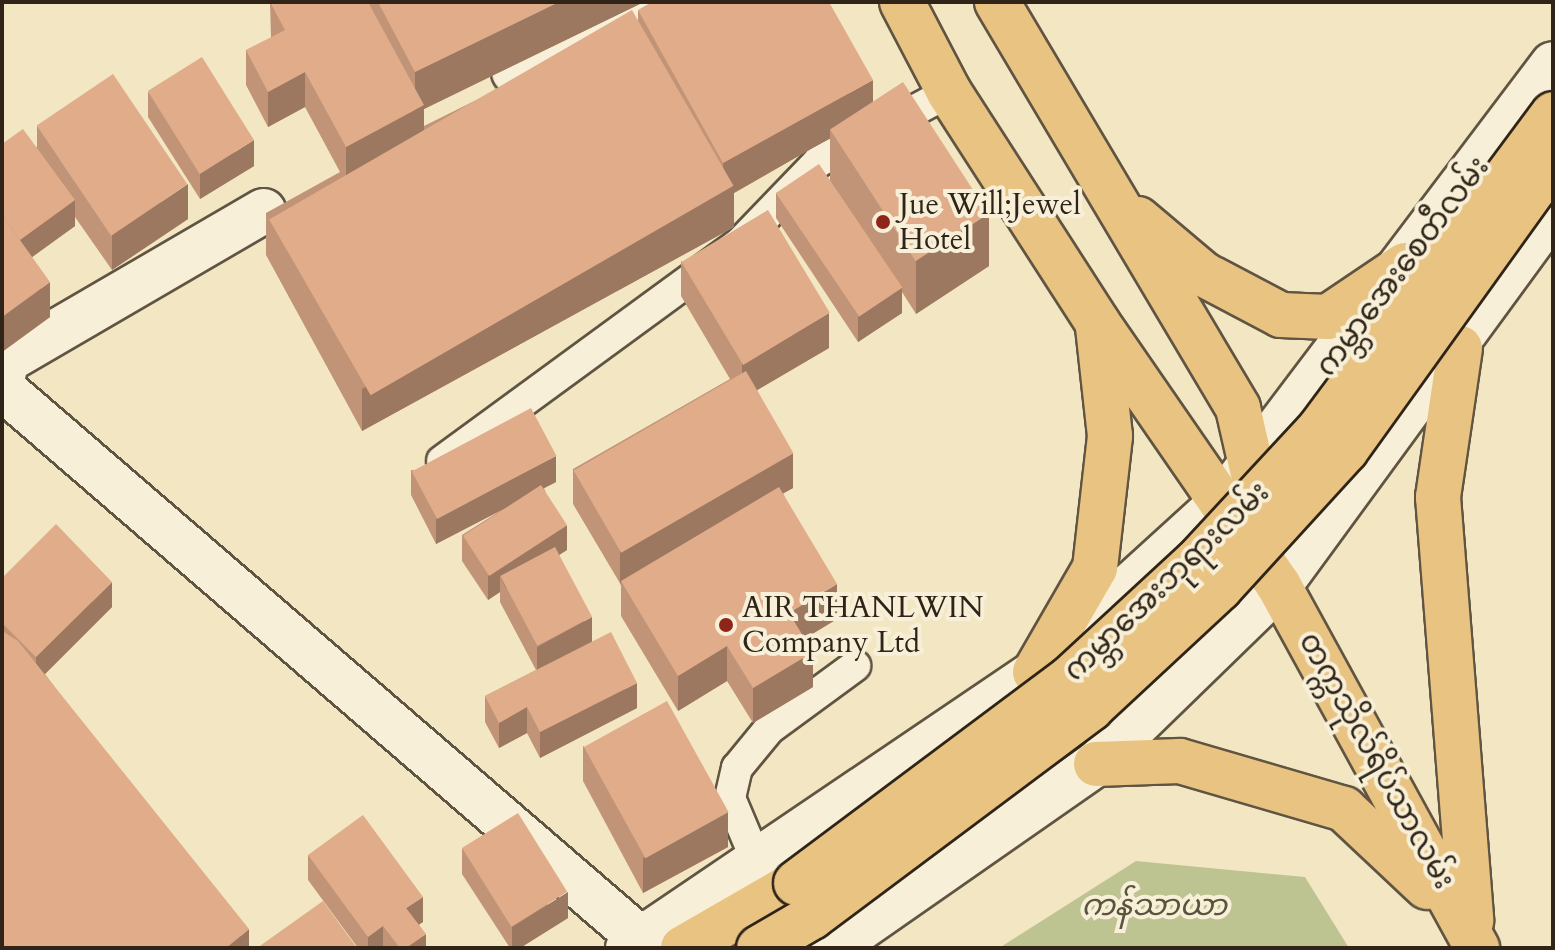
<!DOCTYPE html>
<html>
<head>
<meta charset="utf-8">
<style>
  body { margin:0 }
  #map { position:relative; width:1555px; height:950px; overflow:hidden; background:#f2e6c3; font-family:Cardo,"Noto Sans Myanmar",serif }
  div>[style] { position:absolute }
  .green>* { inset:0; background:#bec491 }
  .roads { filter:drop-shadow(2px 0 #605442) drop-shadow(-2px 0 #605442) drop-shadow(0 2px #605442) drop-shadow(0 -2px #605442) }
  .lane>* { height:30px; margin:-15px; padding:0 15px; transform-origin:15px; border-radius:15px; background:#f7efd8 }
  .street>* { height:44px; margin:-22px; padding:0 22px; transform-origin:22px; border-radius:22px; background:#f7efd8 }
  .secondary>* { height:44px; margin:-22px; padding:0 22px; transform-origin:22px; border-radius:22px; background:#f7efd8 }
  .primary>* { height:44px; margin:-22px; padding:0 22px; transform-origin:22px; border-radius:22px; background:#e9c382 }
  .bridges { filter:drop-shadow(2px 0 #2f2417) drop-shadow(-2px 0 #2f2417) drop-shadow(0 2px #2f2417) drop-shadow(0 -2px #2f2417) }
  .primary-bridge>* { height:44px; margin:-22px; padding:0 22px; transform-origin:22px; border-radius:22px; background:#e9c382 }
  .wall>* { inset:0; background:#c19477 }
  .shaded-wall>* { inset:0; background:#9d7861 }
  .building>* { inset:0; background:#e0ac8a; transform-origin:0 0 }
  .dots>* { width:22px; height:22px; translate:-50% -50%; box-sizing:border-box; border:4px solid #f7efd8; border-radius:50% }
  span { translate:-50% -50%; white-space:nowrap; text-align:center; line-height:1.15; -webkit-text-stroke:8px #f7efd8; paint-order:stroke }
  .poi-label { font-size:30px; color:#2f2417 }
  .left { translate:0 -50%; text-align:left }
  .street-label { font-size:30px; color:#2f2417 }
  .park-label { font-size:30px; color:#5a543c; font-style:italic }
  .frame { position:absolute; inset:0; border:4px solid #2f2417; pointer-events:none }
</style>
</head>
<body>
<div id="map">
  <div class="green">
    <i style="clip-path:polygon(1136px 861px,1305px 877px,1349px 948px,999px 948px)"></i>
  </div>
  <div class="roads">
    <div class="lane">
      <i style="left:442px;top:461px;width:368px;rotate:-36.2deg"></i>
      <i style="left:739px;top:244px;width:114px;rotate:-46.1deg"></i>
      <i style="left:818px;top:162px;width:149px;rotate:-28.1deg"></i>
      <i style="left:757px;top:862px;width:69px;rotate:-112.9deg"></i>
      <i style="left:730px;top:798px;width:31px;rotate:-77deg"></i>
      <i style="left:737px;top:768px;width:50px;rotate:-50.6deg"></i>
      <i style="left:769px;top:729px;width:107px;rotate:-36.2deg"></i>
    </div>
    <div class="street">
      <i style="left:514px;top:72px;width:153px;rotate:-27.2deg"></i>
      <i style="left:2px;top:382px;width:21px;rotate:-79deg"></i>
      <i style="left:6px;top:361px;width:298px;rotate:-30.2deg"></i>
      <i style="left:2px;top:388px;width:845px;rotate:40.78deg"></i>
    </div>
    <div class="secondary">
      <i style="left:628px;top:948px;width:492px;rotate:-34.1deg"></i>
      <i style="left:1035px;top:672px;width:251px;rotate:-42.3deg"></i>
      <i style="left:1221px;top:503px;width:550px;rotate:-52.9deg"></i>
      <i style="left:832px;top:948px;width:322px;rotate:-34.9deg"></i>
      <i style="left:1096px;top:764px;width:255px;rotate:-44.2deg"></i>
      <i style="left:1279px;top:586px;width:464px;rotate:-53.8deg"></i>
    </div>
    <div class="primary">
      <i style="left:902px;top:2px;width:102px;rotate:62.4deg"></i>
      <i style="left:949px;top:92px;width:274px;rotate:57.2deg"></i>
      <i style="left:1097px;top:322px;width:321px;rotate:55.4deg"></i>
      <i style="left:1279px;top:586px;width:413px;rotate:61.3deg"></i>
      <i style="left:997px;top:2px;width:472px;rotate:59.3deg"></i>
      <i style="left:1238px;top:408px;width:121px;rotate:77.1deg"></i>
      <i style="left:1138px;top:219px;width:85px;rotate:40.2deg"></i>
      <i style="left:1203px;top:274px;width:88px;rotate:27.7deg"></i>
      <i style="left:1281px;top:315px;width:47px;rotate:2.4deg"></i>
      <i style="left:1328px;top:317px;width:93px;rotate:-34deg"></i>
      <i style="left:1460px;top:348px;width:151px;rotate:98.4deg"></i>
      <i style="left:1438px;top:497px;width:425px;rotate:85.5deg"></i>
      <i style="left:1035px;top:672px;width:120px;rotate:-60deg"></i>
      <i style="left:1095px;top:568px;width:133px;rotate:-83.5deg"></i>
      <i style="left:1110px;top:436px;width:109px;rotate:-96.3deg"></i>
      <i style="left:1096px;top:764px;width:84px;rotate:-2deg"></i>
      <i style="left:1180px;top:761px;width:171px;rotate:16.3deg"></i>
      <i style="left:1344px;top:809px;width:114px;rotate:43.2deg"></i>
      <i style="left:683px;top:948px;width:130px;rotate:-29.9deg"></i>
    </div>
  </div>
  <div class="bridges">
    <div class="primary-bridge">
      <i style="left:796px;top:883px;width:341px;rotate:-36.8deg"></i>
      <i style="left:1069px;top:679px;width:173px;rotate:-42.7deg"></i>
      <i style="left:1196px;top:562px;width:183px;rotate:-47.2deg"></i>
      <i style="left:1320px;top:428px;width:391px;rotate:-53.4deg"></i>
      <i style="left:759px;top:948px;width:61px;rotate:-30.3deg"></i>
      <i style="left:812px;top:917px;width:349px;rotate:-36.8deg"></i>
      <i style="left:1091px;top:708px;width:176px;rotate:-42.9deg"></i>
      <i style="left:1220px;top:588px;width:187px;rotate:-47.6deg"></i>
      <i style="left:1346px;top:450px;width:355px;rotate:-54.3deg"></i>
    </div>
  </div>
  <div class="wall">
    <i style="clip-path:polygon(270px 2px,644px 2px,424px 109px,424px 126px,638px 20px,638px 10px,873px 102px,989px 266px,916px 314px,902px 292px,902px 313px,858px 342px,776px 218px,776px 193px,830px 181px,830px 138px,734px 193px,734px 227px,362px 431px,266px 255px,266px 213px,340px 172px,305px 107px,268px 127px,246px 85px,246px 50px,271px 38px)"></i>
    <i style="clip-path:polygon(148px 92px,254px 166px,200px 199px,148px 117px)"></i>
    <i style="clip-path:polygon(37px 126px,188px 219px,112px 270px,75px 217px,75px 226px,32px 257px,50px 317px,2px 352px,2px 144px,37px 147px)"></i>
    <i style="clip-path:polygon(681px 261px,829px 348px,757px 390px,793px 488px,783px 493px,837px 619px,804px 639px,813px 687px,753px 723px,727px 681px,678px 711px,621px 616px,621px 585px,573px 504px,573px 469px,730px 379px,681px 296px)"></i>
    <i style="clip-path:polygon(411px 470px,556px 482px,544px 488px,567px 550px,559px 555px,592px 641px,637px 708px,540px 758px,527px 733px,499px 748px,485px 722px,485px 696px,536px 670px,500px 602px,500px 592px,488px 600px,462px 561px,462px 535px,503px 509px,436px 544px,411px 495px)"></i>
    <i style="clip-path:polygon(2px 578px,112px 607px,45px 674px,249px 948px,2px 948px)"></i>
    <i style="clip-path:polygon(583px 746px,728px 847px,643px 893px,583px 781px)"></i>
    <i style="clip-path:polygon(462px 848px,568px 918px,520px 948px,510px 948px,462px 874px)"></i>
    <i style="clip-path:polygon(308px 855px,423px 922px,419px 924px,426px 948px,358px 948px,308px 880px)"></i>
  </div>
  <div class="shaded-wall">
    <i style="clip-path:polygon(559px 2px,644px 2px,424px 109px,424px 140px,346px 182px,346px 147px,415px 110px,415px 72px)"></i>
    <i style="clip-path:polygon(305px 72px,305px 107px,268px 127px,268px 92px)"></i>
    <i style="clip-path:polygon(873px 80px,873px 115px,830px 130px,830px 138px,734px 193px,734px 227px,362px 431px,362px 389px,723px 191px,723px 163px)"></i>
    <i style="clip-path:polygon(254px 140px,254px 166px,200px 199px,200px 174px)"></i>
    <i style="clip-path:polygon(188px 184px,188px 219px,112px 270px,112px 235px)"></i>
    <i style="clip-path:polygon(75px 200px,75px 226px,17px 268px,17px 242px)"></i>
    <i style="clip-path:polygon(989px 213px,989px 266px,916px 314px,916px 261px)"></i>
    <i style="clip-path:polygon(50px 282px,50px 317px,2px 352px,2px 317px)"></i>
    <i style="clip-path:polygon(902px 288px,902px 313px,858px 342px,858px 317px)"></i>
    <i style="clip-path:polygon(829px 313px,829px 348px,742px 399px,742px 364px)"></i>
    <i style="clip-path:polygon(793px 453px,793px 488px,623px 584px,621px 581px,620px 586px,620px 551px)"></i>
    <i style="clip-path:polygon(556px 456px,556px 482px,436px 544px,436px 518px)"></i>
    <i style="clip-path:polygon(567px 525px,567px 550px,506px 588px,500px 576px,500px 592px,488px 600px,488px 574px)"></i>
    <i style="clip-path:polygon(112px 582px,112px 607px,36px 683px,36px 657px)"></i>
    <i style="clip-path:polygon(837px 584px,837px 619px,789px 648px,789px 613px)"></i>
    <i style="clip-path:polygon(592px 617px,592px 643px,537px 672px,537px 647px)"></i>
    <i style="clip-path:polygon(727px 646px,727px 681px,678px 711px,678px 676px)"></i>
    <i style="clip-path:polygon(813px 652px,813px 687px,753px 723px,753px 688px)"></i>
    <i style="clip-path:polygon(637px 683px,637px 708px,540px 758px,540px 732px)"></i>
    <i style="clip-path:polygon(527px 707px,527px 733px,499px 748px,499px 723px)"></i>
    <i style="clip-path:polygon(728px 812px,728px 847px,643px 893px,643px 858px)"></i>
    <i style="clip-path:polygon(568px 892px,568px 918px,520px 948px,512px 948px,512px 927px)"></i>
    <i style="clip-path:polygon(423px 897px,423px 922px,406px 933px,406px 908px)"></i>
    <i style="clip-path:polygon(383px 926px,383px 948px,368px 948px,368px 937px)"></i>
    <i style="clip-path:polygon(249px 929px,249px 948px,226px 948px)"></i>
    <i style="clip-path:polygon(426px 934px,426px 948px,406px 948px)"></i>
  </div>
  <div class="building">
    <i style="clip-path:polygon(270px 2px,368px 2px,424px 105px,346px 147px,305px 72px,268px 92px,246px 50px,285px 30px)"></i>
    <i style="clip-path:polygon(378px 2px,559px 2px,415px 72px)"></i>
    <i style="clip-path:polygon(652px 2px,829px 2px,873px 80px,723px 163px,638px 10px)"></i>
    <i style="left:632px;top:10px;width:203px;height:419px;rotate:60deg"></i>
    <i style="left:202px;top:57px;width:98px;height:64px;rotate:58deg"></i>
    <i style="left:113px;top:74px;width:133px;height:92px;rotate:56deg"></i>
    <i style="left:903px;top:82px;width:157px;height:87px;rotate:57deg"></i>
    <i style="clip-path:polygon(23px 129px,75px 200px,20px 240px,2px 215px,2px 144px)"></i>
    <i style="left:819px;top:164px;width:149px;height:52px;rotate:56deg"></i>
    <i style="left:768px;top:210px;width:120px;height:101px;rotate:59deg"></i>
    <i style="clip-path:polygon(2px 215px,50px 282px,2px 317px)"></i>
    <i style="left:746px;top:371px;width:95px;height:199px;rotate:60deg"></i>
    <i style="left:531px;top:408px;width:54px;height:135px;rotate:62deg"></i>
    <i style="left:541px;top:485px;width:48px;height:93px;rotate:57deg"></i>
    <i style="clip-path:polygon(779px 487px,837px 584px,789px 613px,813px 652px,753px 688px,727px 646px,678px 676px,621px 581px)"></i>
    <i style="clip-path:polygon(56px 524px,112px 582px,36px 657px,2px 623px,2px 578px)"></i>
    <i style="left:555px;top:547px;width:79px;height:62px;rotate:62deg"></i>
    <i style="clip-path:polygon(2px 631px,18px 641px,249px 929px,226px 948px,2px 948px)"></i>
    <i style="clip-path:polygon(611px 632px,637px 683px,540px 732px,527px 707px,499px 723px,485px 696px)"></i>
    <i style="left:667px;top:701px;width:127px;height:95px;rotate:61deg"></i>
    <i style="left:518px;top:813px;width:93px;height:66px;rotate:58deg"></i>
    <i style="clip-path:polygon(363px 815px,423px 897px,406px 908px,426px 934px,406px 948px,400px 948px,383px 926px,368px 937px,308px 855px)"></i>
    <i style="clip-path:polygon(323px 901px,357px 948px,257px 948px)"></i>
  </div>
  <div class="dots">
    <i style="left:883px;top:222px;background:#8f2418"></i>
    <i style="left:726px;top:625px;background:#8f2418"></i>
  </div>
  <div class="poi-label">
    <span class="left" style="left:899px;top:222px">Jue Will;Jewel<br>Hotel</span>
    <span class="left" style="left:742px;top:625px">AIR THANLWIN<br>Company Ltd</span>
  </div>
  <div class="street-label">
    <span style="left:1403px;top:267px;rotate:-53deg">ကမ္ဘာအေးစေတီလမ်း</span>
    <span style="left:1167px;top:582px;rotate:-44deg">ကမ္ဘာအေးဘုရားလမ်း</span>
    <span style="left:1376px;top:761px;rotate:61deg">တက္ကသိုလ်ရိပ်သာလမ်း</span>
  </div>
  <div class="park-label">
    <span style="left:1154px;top:906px">ကန်သာယာ</span>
  </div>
  <div class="frame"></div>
</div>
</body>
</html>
